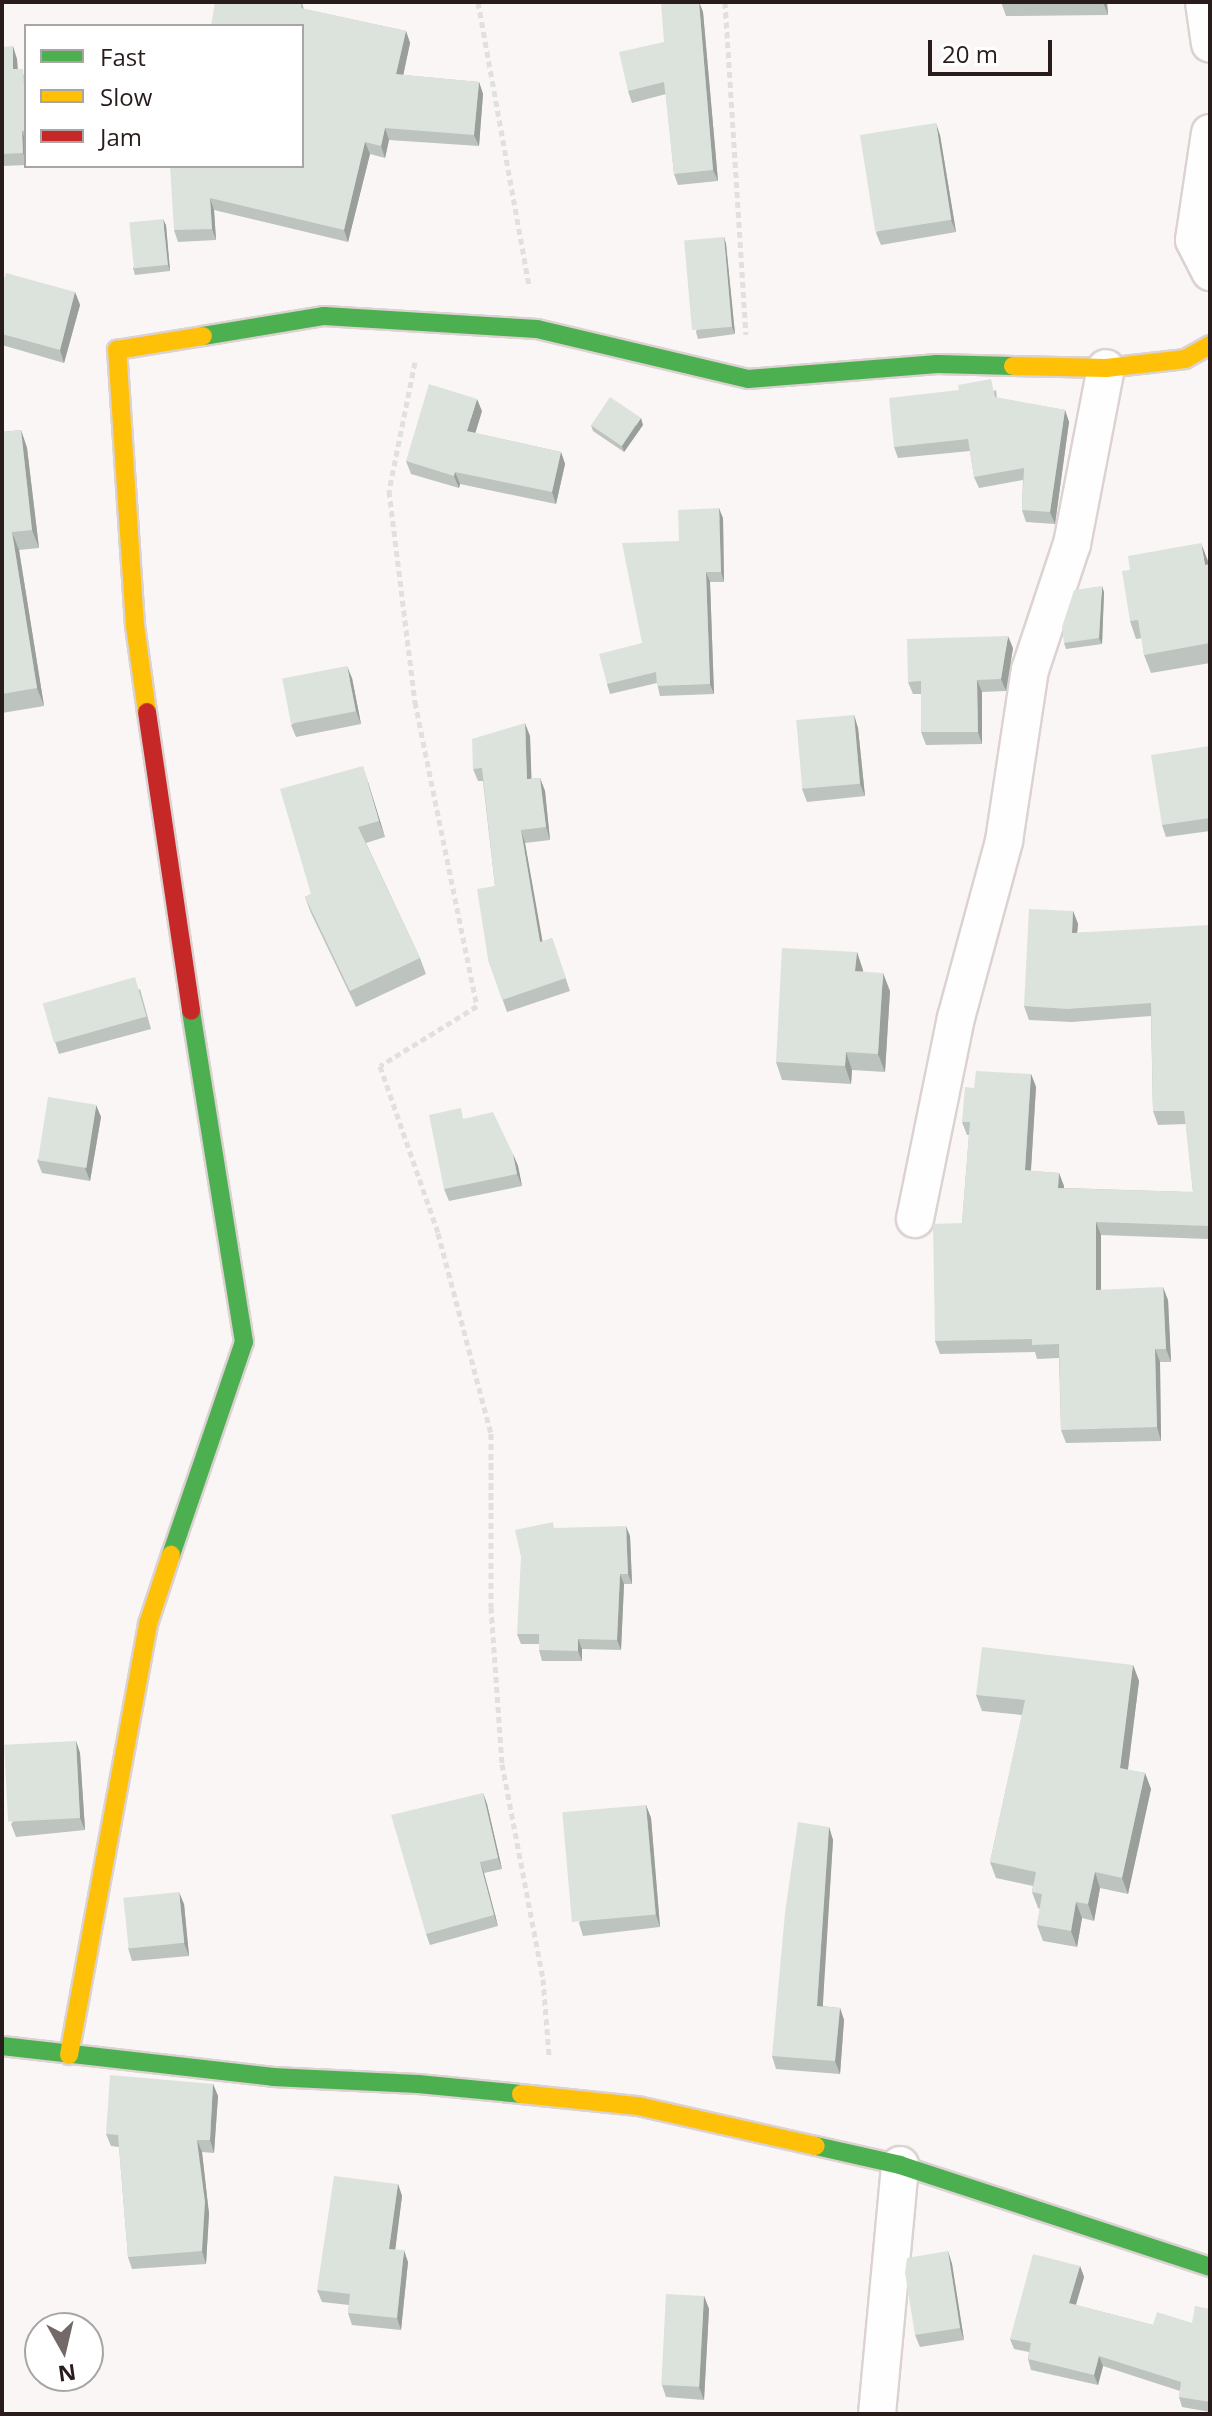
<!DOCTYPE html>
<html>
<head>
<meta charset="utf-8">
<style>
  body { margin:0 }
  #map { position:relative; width:1212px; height:2416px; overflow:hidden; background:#faf6f6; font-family:"Open Sans",sans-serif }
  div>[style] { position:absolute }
  .path>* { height:5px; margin-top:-2.5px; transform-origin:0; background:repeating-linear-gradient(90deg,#e1e0df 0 6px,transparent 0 10px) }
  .roads { filter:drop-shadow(2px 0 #dbd2d1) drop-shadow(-2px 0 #dbd2d1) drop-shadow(0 2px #dbd2d1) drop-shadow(0 -2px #dbd2d1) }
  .street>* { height:36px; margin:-18px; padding:0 18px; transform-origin:18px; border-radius:18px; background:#fefefe }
  .fast>* { height:18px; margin:-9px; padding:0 9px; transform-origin:9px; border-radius:9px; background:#4caf50 }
  .slow>* { height:18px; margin:-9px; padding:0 9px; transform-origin:9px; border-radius:9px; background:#ffc107 }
  .jam>* { height:18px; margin:-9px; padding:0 9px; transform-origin:9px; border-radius:9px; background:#c62828 }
  .wall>* { inset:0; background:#bdc3be }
  .shaded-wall>* { inset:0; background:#9a9f9b }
  .building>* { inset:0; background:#dce3dd; transform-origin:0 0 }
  span { translate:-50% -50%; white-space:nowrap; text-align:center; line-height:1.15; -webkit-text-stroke:6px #fff; paint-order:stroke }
  .frame { position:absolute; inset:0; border:4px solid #291d1c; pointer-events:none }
  .legend { position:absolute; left:24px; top:24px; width:280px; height:144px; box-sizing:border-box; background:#fff; border:2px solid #a9a5a4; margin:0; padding:10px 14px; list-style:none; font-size:24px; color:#291d1c }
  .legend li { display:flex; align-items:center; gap:16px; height:40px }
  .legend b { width:40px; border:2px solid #a9a5a4 }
  .north { position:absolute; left:24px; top:2312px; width:80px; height:80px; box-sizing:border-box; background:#fff; border:2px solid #a9a5a4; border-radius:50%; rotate:172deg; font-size:22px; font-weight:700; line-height:32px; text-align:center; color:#291d1c }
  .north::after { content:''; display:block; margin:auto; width:28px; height:36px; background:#726968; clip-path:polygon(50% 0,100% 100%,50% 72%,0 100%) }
  .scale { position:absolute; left:928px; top:40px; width:124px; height:36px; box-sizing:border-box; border:4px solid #291d1c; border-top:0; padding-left:10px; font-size:24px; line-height:28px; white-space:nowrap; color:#291d1c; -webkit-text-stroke:6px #fff; paint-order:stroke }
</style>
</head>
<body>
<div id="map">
  <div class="path">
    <i style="left:478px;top:2px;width:288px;rotate:79.8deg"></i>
    <i style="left:725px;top:2px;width:333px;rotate:86.4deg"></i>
    <i style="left:415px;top:362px;width:132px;rotate:101.4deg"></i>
    <i style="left:389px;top:491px;width:213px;rotate:83deg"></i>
    <i style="left:415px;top:702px;width:310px;rotate:78.5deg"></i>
    <i style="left:477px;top:1006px;width:114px;rotate:148.3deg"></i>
    <i style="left:380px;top:1066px;width:177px;rotate:70.8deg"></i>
    <i style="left:438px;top:1233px;width:207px;rotate:75.2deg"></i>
    <i style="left:491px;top:1433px;width:174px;rotate:90deg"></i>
    <i style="left:491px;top:1607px;width:157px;rotate:86deg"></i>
    <i style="left:502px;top:1764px;width:219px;rotate:79.2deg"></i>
    <i style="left:543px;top:1979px;width:76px;rotate:85.5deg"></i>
  </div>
  <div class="roads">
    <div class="street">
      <i style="left:1204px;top:2px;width:42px;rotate:81.9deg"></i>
      <i style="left:1210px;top:133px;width:108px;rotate:98.5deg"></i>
      <i style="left:1194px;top:240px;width:36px;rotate:63deg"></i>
      <i style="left:915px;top:1219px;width:205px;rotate:-78.5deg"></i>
      <i style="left:956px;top:1018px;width:183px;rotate:-74.8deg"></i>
      <i style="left:1004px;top:841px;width:173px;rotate:-81.4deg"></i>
      <i style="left:1030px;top:670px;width:133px;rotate:-71.6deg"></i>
      <i style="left:1072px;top:544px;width:179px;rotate:-79.1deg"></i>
      <i style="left:877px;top:2414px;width:250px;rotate:-84.7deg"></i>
    </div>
    <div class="fast">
      <i style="left:203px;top:336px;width:123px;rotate:-9.4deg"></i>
      <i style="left:324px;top:316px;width:213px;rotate:3.5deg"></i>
      <i style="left:537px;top:329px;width:217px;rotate:13.3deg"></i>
      <i style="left:748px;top:379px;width:190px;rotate:-4.5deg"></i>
      <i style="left:937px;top:364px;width:76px;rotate:1.5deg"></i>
      <i style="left:171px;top:1555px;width:225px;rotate:-71.1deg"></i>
      <i style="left:244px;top:1342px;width:335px;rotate:-99.1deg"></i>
      <i style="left:2px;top:2046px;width:273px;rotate:6.5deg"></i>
      <i style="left:273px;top:2077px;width:145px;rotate:2.8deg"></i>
      <i style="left:418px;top:2084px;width:103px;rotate:5.5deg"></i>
      <i style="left:816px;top:2146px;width:86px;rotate:12.7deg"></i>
      <i style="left:900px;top:2165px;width:326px;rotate:18.2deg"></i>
    </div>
    <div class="slow">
      <i style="left:1013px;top:366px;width:93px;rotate:1.2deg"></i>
      <i style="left:1106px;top:368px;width:80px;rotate:-6.5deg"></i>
      <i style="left:1185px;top:359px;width:29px;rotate:-29deg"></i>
      <i style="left:147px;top:712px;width:87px;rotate:-97.9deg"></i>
      <i style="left:135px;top:626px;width:277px;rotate:-93.7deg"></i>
      <i style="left:117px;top:350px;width:87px;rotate:-9.2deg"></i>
      <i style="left:69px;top:2055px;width:438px;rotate:-79.6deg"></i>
      <i style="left:148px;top:1624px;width:73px;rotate:-71.6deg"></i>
      <i style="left:521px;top:2094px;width:118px;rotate:5.9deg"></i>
      <i style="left:638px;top:2106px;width:182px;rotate:12.7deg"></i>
    </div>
    <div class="jam">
      <i style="left:147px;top:712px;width:302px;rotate:81.6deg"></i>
    </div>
  </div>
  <div class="wall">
    <i style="clip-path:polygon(302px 2px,304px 9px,406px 31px,410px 43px,403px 75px,479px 82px,483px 94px,479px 146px,389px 140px,385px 158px,370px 154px,348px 242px,214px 210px,216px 240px,178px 242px,174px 230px)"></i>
    <i style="clip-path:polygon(699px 2px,703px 12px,718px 181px,678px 185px,674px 174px,666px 94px,632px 103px,628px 91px,664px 42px)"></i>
    <i style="clip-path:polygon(1001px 2px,1140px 2px,1107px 4px,1108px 15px,1006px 16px)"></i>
    <i style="clip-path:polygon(2px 47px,17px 59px,18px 69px,26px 77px,26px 165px,2px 166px)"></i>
    <i style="clip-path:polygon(940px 135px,956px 232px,881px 245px,876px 233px)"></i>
    <i style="clip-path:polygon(166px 225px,170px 271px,135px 275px,133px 268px)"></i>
    <i style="clip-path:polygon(724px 237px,726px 244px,735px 334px,698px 339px,696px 332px)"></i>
    <i style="clip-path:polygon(2px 285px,75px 292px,80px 305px,64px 363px,2px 345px)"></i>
    <i style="clip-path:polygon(996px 390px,997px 398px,1065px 410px,1069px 422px,1055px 524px,1026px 522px,1022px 510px,1023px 480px,979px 488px,974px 477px,970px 451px,898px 458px,894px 447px)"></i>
    <i style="clip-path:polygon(482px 411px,475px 433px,561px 452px,565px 464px,556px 504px,460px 484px,459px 488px,411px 474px,406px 461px)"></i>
    <i style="clip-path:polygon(591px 425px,643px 425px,624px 452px,593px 431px)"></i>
    <i style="clip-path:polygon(21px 430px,27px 448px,39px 548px,19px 550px,44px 706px,2px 713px,2px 432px)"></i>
    <i style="clip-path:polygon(723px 518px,724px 582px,710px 582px,714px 694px,660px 696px,657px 683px,610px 694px,607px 684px,642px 643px,679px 541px)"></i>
    <i style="clip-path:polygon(1208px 561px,1209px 565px,1210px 564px,1210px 663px,1151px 673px,1144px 655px,1142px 638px,1136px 639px,1130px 621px)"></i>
    <i style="clip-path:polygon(1104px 592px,1102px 644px,1066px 649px,1064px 643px)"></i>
    <i style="clip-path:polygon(1013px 648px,1006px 691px,982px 692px,982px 744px,926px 745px,921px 732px,921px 694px,913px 694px,908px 682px)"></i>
    <i style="clip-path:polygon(352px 678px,361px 724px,296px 737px,291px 725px)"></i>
    <i style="clip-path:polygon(854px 715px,858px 728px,865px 796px,807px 802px,802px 789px)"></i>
    <i style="clip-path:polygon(530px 736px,531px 779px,540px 778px,545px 791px,550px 840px,525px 843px,542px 942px,552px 938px,570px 991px,507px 1012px,488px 959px,495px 886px,483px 781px,478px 781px,473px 769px)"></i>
    <i style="clip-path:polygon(1210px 746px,1210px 831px,1166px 837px,1162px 825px)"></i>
    <i style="clip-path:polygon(368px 782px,385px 837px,366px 843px,420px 958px,426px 974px,356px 1007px,311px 913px,305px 897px,311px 894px)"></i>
    <i style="clip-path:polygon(1073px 911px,1078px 924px,1077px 933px,1210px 927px,1210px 1239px,1101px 1235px,1101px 1290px,1168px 1300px,1171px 1362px,1160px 1362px,1161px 1441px,1066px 1443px,1061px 1430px,1059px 1358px,1037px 1359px,1035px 1352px,940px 1354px,935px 1341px,962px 1223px,969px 1135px,967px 1135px,962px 1122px,974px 1088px,1031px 1074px,1036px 1087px,1031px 1171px,1059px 1173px,1064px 1188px,1193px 1192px,1186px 1124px,1158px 1125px,1153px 1111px,1151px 1016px,1072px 1022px,1029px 1020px,1024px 1006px)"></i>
    <i style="clip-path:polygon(857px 952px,863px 972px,890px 991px,885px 1072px,852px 1070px,851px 1084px,782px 1080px,776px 1062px)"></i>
    <i style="clip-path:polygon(140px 989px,151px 1029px,59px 1054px,55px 1042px)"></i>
    <i style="clip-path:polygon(96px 1105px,101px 1117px,90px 1181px,42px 1173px,37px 1160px)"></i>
    <i style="clip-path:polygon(513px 1154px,518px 1166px,522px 1186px,449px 1201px,444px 1189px)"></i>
    <i style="clip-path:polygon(555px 1528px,630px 1536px,632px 1584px,624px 1584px,621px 1650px,582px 1649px,582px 1661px,542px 1661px,539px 1650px,539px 1644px,521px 1644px,517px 1634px)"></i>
    <i style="clip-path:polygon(1133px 1665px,1139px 1681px,1128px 1770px,1145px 1773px,1151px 1789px,1128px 1894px,1100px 1888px,1094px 1921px,1082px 1918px,1077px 1947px,1043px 1941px,1037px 1925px,1040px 1909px,1038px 1908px,1032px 1892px,1033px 1886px,996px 1878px,990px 1862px,1022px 1715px,982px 1711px,976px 1695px)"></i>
    <i style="clip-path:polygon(76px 1741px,80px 1753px,85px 1830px,16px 1837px,11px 1824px)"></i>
    <i style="clip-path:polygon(483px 1793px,487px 1804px,502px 1869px,484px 1873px,498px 1926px,430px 1945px,426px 1934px)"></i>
    <i style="clip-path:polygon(646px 1805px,651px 1818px,660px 1927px,583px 1936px,579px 1923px)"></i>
    <i style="clip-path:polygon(829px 1827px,833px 1840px,822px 2006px,840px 2008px,844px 2020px,840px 2074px,776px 2069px,772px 2056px)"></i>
    <i style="clip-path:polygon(184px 1904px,189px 1956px,132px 1961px,128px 1948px)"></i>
    <i style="clip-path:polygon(213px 2084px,218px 2096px,214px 2153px,202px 2152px,209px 2214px,206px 2264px,132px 2269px,128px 2257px,119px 2147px,111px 2146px,106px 2134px)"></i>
    <i style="clip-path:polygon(398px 2184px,402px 2196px,395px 2249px,408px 2262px,401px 2330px,352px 2325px,348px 2313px,349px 2305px,322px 2302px,317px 2290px)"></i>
    <i style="clip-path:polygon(948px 2251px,952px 2264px,964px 2340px,920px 2347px,915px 2335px)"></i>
    <i style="clip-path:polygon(1080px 2266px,1084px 2277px,1076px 2305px,1153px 2325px,1192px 2323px,1210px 2309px,1210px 2412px,1182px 2407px,1179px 2397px,1180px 2391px,1103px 2366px,1098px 2385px,1031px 2370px,1028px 2359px,1029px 2352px,1014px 2349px,1010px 2339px)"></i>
    <i style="clip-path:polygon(704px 2296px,709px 2309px,704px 2400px,666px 2397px,662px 2385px)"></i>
  </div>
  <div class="shaded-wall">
    <i style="clip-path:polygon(699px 2px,703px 12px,718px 181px,713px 170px)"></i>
    <i style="clip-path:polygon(1103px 2px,1107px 2px,1108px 15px)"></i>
    <i style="clip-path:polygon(406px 31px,410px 43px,401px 86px,396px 74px)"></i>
    <i style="clip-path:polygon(13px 46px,17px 59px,18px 81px,13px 69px)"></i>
    <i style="clip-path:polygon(479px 82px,483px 94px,479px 146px,474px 135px)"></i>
    <i style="clip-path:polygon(936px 123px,940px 135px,956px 232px,951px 220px)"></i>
    <i style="clip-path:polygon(385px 128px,389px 140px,385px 158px,381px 146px)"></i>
    <i style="clip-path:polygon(22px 131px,26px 142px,26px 161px,23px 153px)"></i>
    <i style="clip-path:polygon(365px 142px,370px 154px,348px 242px,344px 230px)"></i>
    <i style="clip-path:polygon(210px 198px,214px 210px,216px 240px,212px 229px)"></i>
    <i style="clip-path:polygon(163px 219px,166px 225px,170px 271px,168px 265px)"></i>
    <i style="clip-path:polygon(724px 237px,726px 244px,735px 334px,732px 327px)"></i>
    <i style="clip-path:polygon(75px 292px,80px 305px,64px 363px,60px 350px)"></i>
    <i style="clip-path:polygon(477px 399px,482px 411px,472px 444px,467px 431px)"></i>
    <i style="clip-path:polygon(1065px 410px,1069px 422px,1055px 524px,1050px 512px)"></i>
    <i style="clip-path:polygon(641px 418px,643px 425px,624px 452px,622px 446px)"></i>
    <i style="clip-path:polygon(21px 430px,27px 448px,39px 548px,32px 530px)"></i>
    <i style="clip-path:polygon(561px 452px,565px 464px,556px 504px,552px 492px)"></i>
    <i style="clip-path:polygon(455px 472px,460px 484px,459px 488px,454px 476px)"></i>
    <i style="clip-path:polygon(719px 508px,723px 518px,724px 582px,721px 572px)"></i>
    <i style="clip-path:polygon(12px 532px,19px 550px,44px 706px,37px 688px)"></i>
    <i style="clip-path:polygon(1201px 543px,1208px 561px,1210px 573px,1205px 565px)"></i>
    <i style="clip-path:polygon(706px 572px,710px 582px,714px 694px,710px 684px)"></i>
    <i style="clip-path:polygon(1102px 586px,1104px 592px,1102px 644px,1099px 638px)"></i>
    <i style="clip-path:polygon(1008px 636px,1013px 648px,1006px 691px,1001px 679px)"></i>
    <i style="clip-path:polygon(347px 666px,352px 678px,361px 724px,356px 711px)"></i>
    <i style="clip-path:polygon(977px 680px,982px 692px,982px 744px,978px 732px)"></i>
    <i style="clip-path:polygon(854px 715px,858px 728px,865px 796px,860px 784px)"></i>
    <i style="clip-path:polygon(525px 723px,530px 736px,532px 792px,527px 779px)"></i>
    <i style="clip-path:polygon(363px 766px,368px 782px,385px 837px,379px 821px)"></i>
    <i style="clip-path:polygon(540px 778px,545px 791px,550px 840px,546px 827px)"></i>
    <i style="clip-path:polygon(521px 830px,525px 843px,545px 955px,540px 942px)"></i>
    <i style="clip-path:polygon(1073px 911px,1078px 924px,1076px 946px,1072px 933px)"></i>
    <i style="clip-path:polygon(857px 952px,863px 970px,862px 989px,855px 971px)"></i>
    <i style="clip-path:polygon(883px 973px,890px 991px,885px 1072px,878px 1054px)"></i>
    <i style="clip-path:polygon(846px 1052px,852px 1070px,851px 1084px,845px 1066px)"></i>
    <i style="clip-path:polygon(1031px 1074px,1036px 1087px,1030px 1184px,1025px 1170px)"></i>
    <i style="clip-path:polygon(96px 1105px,101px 1117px,90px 1181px,85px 1168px)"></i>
    <i style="clip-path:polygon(513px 1154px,518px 1166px,522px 1186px,517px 1174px)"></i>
    <i style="clip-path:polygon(1059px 1173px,1064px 1186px,1063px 1201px,1058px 1188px)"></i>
    <i style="clip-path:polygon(1096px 1222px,1101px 1235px,1101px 1303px,1096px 1290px)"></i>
    <i style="clip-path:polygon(1163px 1287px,1168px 1300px,1171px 1362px,1166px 1349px)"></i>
    <i style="clip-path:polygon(1155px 1349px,1160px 1362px,1161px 1441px,1157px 1427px)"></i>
    <i style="clip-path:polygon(626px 1526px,630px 1536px,632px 1584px,628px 1574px)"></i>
    <i style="clip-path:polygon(620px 1574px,624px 1584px,621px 1650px,617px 1640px)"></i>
    <i style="clip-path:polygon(578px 1639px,582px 1649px,582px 1661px,578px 1651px)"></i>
    <i style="clip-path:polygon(1133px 1665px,1139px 1681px,1126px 1784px,1120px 1768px)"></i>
    <i style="clip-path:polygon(76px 1741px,80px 1753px,85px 1830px,80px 1818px)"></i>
    <i style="clip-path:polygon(1145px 1773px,1151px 1789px,1128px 1894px,1122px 1878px)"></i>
    <i style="clip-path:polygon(483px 1793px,487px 1804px,502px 1869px,498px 1858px)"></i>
    <i style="clip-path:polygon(646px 1805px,651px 1818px,660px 1927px,656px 1915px)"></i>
    <i style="clip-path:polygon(829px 1827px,833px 1840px,822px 2019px,817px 2006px)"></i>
    <i style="clip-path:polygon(480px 1862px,484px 1873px,498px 1926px,494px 1915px)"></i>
    <i style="clip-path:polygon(1095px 1872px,1100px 1888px,1094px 1921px,1088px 1904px)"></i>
    <i style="clip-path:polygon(179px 1892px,184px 1904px,189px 1956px,184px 1943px)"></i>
    <i style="clip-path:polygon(1076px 1902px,1082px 1918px,1077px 1947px,1071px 1931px)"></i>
    <i style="clip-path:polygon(840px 2008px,844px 2020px,840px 2074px,835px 2061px)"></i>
    <i style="clip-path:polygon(213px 2084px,218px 2096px,214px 2153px,210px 2140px)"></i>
    <i style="clip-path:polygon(197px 2140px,202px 2152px,209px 2214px,206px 2264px,202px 2251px)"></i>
    <i style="clip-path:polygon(398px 2184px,402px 2196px,394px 2260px,389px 2249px)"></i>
    <i style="clip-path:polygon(404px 2250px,408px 2262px,401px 2330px,397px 2318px)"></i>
    <i style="clip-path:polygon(948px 2251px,952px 2264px,964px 2340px,960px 2328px)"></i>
    <i style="clip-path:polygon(1080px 2266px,1084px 2277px,1073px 2314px,1069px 2303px)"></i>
    <i style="clip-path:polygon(704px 2296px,709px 2309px,704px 2400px,699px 2387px)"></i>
    <i style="clip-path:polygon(1099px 2356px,1103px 2366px,1098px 2385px,1094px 2375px)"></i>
  </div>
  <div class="building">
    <i style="clip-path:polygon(215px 2px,301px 2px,301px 8px,406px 31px,396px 74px,479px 82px,474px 135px,385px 128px,381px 146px,365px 142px,344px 230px,210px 198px,212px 229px,174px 230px,170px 166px,302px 166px,302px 26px,211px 26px)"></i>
    <i style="clip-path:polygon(676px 2px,699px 2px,713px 170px,674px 174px,664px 82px,628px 91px,619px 52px,664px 42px,661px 3px)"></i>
    <i style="clip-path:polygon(13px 46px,13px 69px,23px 69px,24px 85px,26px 85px,26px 130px,22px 131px,23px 153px,2px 154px,2px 47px)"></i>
    <i style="left:936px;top:123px;width:98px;height:77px;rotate:81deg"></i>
    <i style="left:163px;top:219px;width:46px;height:34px;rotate:84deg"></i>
    <i style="left:724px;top:237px;width:90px;height:40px;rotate:85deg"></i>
    <i style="clip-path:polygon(6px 273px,75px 292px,60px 350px,2px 334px,2px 285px)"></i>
    <i style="clip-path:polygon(991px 379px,995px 397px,1065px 410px,1050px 512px,1022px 510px,1024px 468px,974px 477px,968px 439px,894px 447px,889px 398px,959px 390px,958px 385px)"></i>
    <i style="clip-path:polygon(429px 384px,477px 399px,467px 431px,561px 452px,552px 492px,455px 472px,454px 476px,406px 461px)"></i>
    <i style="left:610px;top:397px;width:37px;height:34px;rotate:34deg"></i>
    <i style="clip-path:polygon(21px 430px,32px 530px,12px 532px,37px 688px,2px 694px,2px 432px)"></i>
    <i style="clip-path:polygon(719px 508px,721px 572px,706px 572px,710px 684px,657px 686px,656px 672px,607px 684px,599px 654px,642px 643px,622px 543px,679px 541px,678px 510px)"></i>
    <i style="clip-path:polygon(1201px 543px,1205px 565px,1210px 564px,1210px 643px,1144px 655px,1138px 620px,1130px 621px,1122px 571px,1130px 570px,1128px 556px)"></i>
    <i style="clip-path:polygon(1102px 586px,1099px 638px,1064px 643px,1062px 627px,1074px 590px)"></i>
    <i style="clip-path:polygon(1008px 636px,1001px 679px,977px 680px,978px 732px,921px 732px,921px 681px,908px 682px,907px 639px)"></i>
    <i style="left:347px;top:666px;width:46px;height:66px;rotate:79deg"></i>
    <i style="left:854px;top:715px;width:69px;height:58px;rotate:85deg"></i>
    <i style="clip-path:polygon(525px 723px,527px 779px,540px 778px,546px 827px,521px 830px,540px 942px,552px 938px,566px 978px,502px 1000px,488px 959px,477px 889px,495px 886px,482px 768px,473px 769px,472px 739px)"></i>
    <i style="clip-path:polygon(1210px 746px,1210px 818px,1162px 825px,1151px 755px)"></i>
    <i style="clip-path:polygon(363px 766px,379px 821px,358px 827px,420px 958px,350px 991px,305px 897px,311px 894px,280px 789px)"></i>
    <i style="clip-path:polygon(1029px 909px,1073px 911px,1072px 933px,1209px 925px,1210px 1226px,1096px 1222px,1096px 1290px,1163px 1287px,1166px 1349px,1155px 1349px,1157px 1427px,1061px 1430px,1059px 1344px,1032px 1345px,1032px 1339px,935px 1341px,933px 1224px,962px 1223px,970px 1122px,962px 1122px,965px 1087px,974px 1088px,976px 1071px,1031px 1074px,1025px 1170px,1059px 1173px,1058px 1188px,1193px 1192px,1184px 1111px,1153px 1111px,1151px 1003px,1067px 1009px,1024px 1006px)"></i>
    <i style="clip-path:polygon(782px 948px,857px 952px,855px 971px,883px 973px,878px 1054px,846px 1052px,845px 1066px,776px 1062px)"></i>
    <i style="left:135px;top:977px;width:41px;height:96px;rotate:74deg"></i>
    <i style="left:48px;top:1097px;width:49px;height:64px;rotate:9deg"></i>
    <i style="clip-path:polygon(461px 1108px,463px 1119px,493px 1112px,513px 1154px,517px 1174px,444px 1189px,429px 1115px)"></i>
    <i style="clip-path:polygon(553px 1522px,554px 1528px,626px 1526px,628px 1574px,620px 1574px,617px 1640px,578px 1639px,578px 1651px,539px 1650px,539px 1634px,517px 1634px,521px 1557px,515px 1530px)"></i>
    <i style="clip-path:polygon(982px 1647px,1133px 1665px,1120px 1768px,1145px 1773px,1122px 1878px,1095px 1872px,1088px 1904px,1076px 1902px,1071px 1931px,1037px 1925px,1042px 1894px,1032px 1892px,1036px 1872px,990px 1862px,1025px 1700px,976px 1695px)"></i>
    <i style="left:76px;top:1741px;width:77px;height:72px;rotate:87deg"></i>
    <i style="clip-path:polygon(483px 1793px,498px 1858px,480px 1862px,494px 1915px,426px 1934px,391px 1815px)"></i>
    <i style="left:646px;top:1805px;width:110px;height:84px;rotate:85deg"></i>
    <i style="clip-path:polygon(798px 1822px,829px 1827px,817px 2006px,840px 2008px,835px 2061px,772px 2056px,785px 1913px)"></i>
    <i style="left:179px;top:1892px;width:51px;height:56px;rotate:84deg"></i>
    <i style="clip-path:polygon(110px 2075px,213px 2084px,210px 2140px,197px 2140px,205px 2202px,202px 2251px,128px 2257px,118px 2135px,106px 2134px)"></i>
    <i style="clip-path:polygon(334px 2176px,398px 2184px,389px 2249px,404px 2250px,397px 2318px,348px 2313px,350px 2294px,317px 2290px)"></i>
    <i style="clip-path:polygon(948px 2251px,960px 2328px,915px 2335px,905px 2273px,907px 2258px)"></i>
    <i style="clip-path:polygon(1033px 2254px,1080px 2266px,1069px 2303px,1153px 2325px,1157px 2312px,1192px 2323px,1195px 2306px,1210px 2309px,1210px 2402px,1179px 2397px,1181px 2382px,1099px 2356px,1094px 2375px,1028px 2359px,1031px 2343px,1010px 2339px)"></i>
    <i style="left:666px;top:2294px;width:38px;height:91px;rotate:3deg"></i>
  </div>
  <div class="frame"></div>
  <ul class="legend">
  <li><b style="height:10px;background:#4caf50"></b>Fast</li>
  <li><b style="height:10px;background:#ffc107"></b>Slow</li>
  <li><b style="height:10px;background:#c62828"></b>Jam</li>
  </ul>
  <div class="north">N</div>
  <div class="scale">20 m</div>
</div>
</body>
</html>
